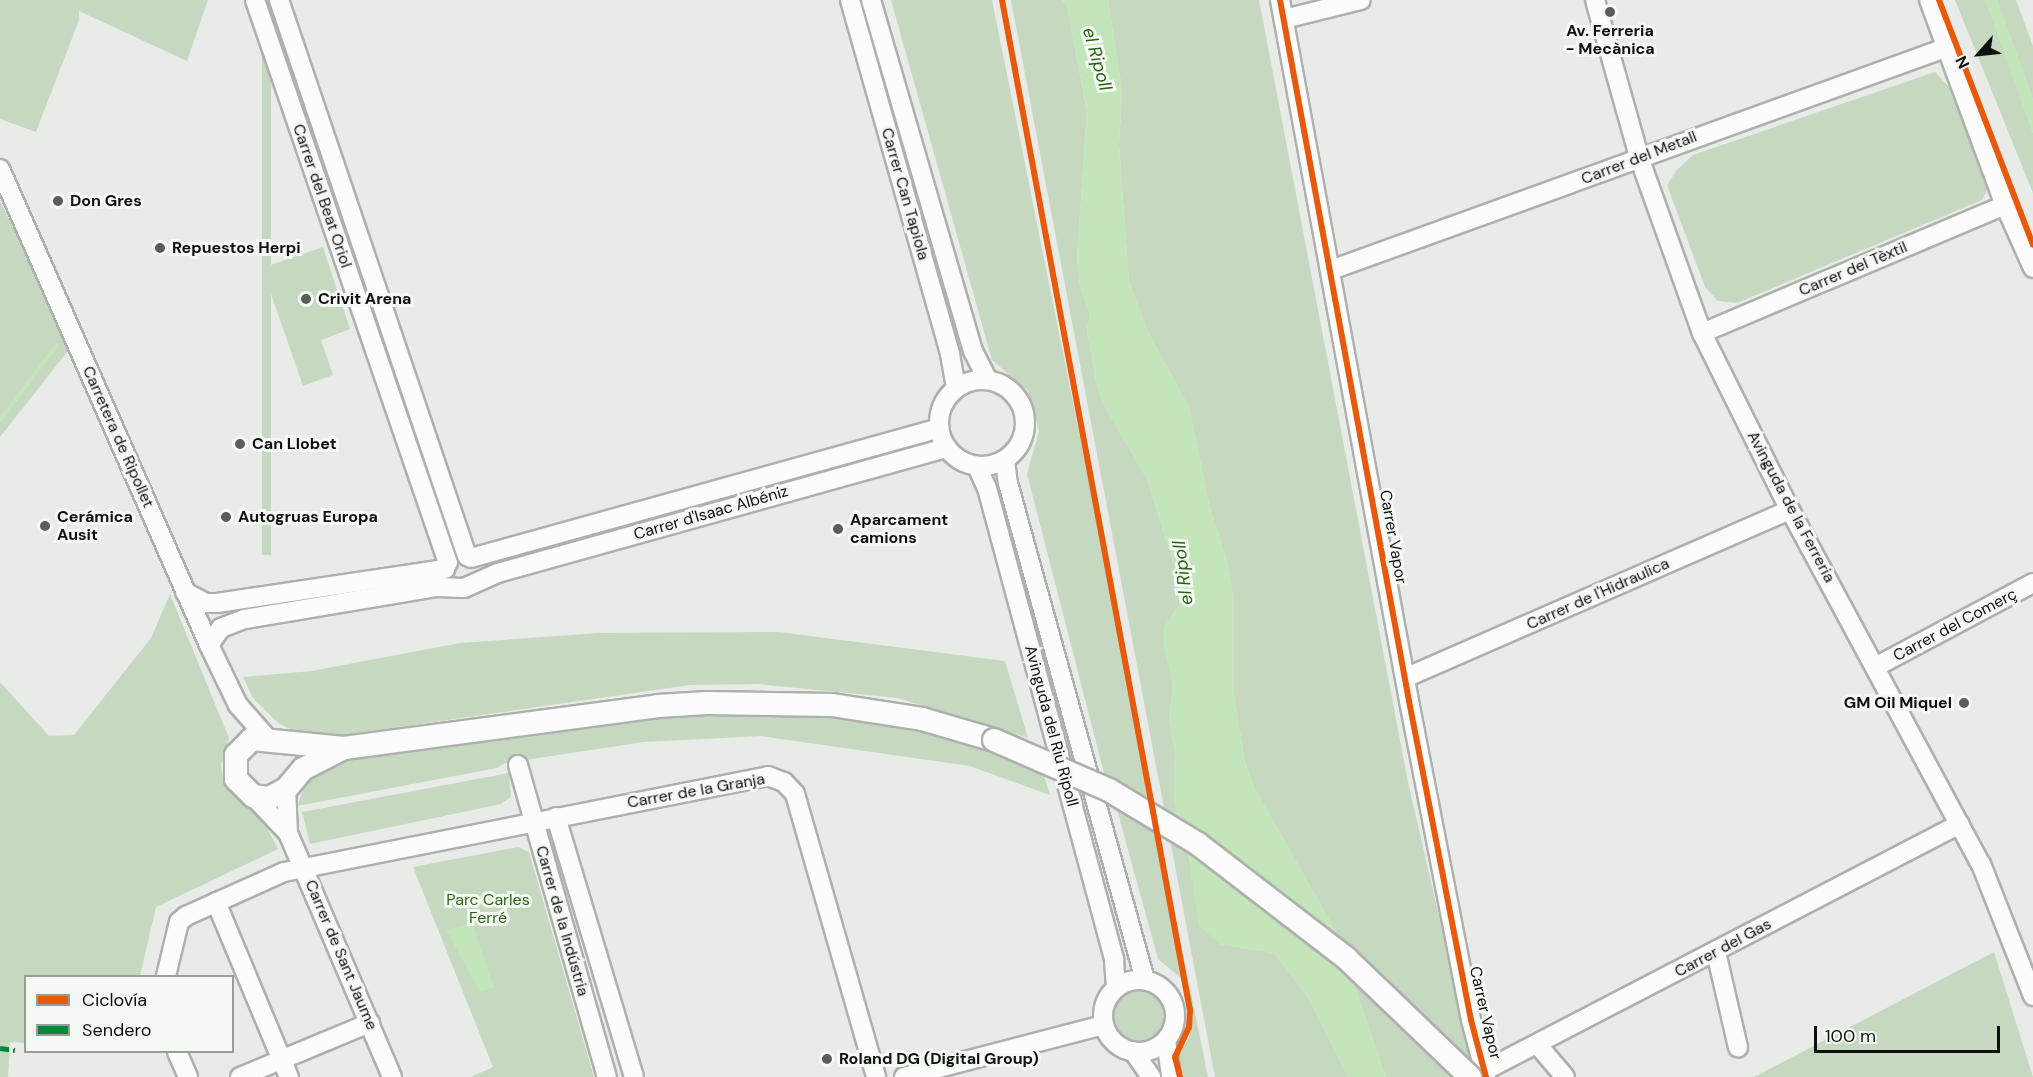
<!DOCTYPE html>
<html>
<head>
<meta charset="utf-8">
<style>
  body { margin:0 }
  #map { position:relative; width:2033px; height:1077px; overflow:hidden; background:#e9ebe8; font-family:"DM Sans",sans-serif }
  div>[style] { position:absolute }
  .green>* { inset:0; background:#c6d8c0; transform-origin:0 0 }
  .round { border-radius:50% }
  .water>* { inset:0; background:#c3e5ba }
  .stream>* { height:4px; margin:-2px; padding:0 2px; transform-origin:2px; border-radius:2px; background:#c3e5ba }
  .roads { filter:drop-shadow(2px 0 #aeb0ae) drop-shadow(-2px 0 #aeb0ae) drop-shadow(0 2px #aeb0ae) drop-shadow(0 -2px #aeb0ae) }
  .minor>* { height:18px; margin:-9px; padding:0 9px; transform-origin:9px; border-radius:9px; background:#fcfcfc }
  .minor>.ring { margin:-9px; padding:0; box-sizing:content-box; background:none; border:18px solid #fcfcfc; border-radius:50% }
  .major>* { height:22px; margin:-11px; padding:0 11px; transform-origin:11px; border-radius:11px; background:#fcfcfc }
  .bridges { filter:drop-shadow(2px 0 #aeb0ae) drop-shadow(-2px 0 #aeb0ae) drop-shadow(0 2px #aeb0ae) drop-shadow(0 -2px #aeb0ae) }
  .major-bridge>* { height:22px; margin:-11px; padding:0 11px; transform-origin:11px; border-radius:11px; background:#fcfcfc }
  .quiet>* { height:4.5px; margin-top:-2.25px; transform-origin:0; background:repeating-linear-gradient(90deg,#00873e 0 9px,transparent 0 13.5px) }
  .cycleway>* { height:6px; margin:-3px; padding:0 3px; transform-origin:3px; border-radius:3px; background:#e8590c }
  .dots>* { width:16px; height:16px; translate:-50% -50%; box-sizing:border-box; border:3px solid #f5f9f4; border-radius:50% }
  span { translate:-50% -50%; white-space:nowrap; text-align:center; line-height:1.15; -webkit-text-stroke:6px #f5f9f4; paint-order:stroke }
  .poi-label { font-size:16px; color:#0e100e; font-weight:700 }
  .left { translate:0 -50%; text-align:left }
  .right { translate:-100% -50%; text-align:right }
  .street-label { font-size:16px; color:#0e100e }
  .park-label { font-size:16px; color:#2c6617 }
  .water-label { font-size:18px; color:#286211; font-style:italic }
  .legend { position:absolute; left:24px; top:975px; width:210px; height:78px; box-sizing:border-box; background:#f5f9f4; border:2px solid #999c98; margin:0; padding:8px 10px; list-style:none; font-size:18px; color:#0e100e }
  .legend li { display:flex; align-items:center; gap:12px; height:30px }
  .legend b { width:30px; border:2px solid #999c98 }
  .north { position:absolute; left:1949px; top:24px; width:60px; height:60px; -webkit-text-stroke:4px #f5f9f4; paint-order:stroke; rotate:243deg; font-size:16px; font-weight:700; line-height:24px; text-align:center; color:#0e100e }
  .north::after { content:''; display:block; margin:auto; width:21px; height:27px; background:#0e100e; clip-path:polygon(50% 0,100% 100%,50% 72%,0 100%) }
  .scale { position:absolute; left:1814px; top:1026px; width:186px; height:27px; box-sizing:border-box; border:3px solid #0e100e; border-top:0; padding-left:8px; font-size:18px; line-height:21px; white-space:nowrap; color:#0e100e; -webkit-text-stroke:4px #f5f9f4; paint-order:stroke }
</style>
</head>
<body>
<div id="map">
  <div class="green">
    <i style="clip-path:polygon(0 0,208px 0,187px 61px,79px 11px,79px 20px,36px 132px,0 119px)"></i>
    <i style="left:262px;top:0;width:9px;height:555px"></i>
    <i style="clip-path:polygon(891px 0,992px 0,1153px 800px,1104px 773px,1027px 474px,1039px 431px,1028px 391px,992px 360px)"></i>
    <i style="clip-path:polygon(1011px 0,1062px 0,1067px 7px,1087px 111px,1077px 258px,1080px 286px,1090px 314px,1087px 330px,1096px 380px,1102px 402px,1147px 479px,1177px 574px,1180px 603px,1164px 628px,1173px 688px,1169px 719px,1175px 751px,1174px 800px,1188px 854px,1220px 944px,1274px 953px,1308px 997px,1348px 1077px,1215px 1077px)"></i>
    <i style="clip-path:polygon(1108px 0,1259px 0,1408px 782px,1476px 1077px,1386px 1077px,1335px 930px,1255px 789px,1245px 763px,1234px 695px,1234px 600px,1226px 558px,1209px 505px,1189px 407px,1148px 332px,1129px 282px,1119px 145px,1122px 90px)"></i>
    <i style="clip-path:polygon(1955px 0,1985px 0,1994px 22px,2033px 133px,2033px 193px)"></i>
    <i style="clip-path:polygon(1997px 0,2016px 0,2033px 46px,2033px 100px)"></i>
    <i style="clip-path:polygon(1935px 72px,1950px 88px,1987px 190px,1982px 200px,1737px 303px,1718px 301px,1705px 287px,1667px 185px,1677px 170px,1693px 155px)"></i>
    <i style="clip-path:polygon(0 201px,71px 347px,0 437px)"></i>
    <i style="clip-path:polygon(323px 247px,350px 329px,321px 340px,333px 375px,303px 386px,262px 268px)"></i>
    <i style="clip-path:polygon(934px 432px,936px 440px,486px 570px,481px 558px)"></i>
    <i style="clip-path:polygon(170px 594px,229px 738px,221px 765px,224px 786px,264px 822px,278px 849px,156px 907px,140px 976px,26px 976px,25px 1043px,10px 1042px,8px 1077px,0 1077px,0 682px,49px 736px,74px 735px,151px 638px)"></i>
    <i style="clip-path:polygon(779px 632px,1005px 661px,1028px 738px,898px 698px,758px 684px,690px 685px,336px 736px,306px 737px,278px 723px,253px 698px,243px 677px,312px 671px,460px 643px,599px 633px)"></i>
    <i style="clip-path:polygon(712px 712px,851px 718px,940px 734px,1043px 773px,1050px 795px,970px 766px,760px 736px,644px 742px,505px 763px,497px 768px,297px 806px,309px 776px,345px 758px)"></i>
    <i style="clip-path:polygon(509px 773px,511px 797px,501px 804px,310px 844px,302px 812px)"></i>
    <i style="clip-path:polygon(1116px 806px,1158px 831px,1208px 1077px,1183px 1077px,1178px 1053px,1189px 1038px,1193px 1018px,1190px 1000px,1182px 979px,1158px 959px)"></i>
    <i style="clip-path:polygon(518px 847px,529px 852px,594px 1077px,471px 1077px,493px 1067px,413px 867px)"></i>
    <i style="clip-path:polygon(1994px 952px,2033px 1077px,1754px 1077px)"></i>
    <i class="round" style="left:1113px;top:990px;width:54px;height:54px"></i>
  </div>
  <div class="water">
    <i style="clip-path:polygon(1062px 0,1108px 0,1122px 90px,1119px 145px,1129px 282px,1148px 332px,1189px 407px,1209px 505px,1226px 558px,1234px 600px,1234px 695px,1245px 763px,1255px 789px,1335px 930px,1386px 1077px,1348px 1077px,1308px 997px,1274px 953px,1220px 944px,1199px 926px,1188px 854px,1174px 800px,1175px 751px,1169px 719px,1173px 688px,1163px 642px,1164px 628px,1180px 603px,1177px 574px,1147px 479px,1102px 402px,1096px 380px,1087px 330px,1090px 314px,1080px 286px,1077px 258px,1087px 110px,1067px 7px)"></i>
    <i style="clip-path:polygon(1985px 0,1997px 0,2004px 18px,2033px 100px,2033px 133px)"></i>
    <i style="clip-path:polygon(472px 923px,494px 987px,480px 992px,446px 930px)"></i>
  </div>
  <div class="stream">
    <i style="left:0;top:420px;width:94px;rotate:-52.8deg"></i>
  </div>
  <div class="roads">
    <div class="minor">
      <i style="left:255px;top:0;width:595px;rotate:71.08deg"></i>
      <i style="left:279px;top:0;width:587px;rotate:71.32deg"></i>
      <i style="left:850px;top:0;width:368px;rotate:74.2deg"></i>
      <i style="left:950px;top:354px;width:35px;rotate:80deg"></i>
      <i style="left:871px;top:0;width:366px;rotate:73.8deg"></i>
      <i style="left:973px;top:351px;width:31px;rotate:63deg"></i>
      <i style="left:1280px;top:0;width:713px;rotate:79.57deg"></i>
      <i style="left:1409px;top:701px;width:325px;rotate:79deg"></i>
      <i style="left:1471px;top:1020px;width:59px;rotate:75.3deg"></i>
      <i style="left:1595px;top:0;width:166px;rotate:74.3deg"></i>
      <i style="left:1640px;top:160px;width:184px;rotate:70.3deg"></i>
      <i style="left:1702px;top:333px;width:198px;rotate:63.6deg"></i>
      <i style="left:1790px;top:510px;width:402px;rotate:61.7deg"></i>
      <i style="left:1981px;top:864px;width:142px;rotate:68.5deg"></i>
      <i style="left:1929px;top:0;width:219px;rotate:69.7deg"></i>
      <i style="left:2005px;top:205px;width:69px;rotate:66deg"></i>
      <i style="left:1284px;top:19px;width:79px;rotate:-13.9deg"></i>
      <i style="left:0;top:169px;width:520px;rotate:66.29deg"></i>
      <i style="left:209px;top:645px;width:67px;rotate:64.2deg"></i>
      <i style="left:238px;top:705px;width:45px;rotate:48.6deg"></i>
      <i style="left:1331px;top:270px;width:656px;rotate:-19.87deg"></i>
      <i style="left:1702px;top:333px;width:329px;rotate:-22.9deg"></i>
      <i class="ring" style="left:939px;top:380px;width:68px;height:68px"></i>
      <i style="left:1005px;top:460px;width:23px;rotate:83deg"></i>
      <i style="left:1008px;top:483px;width:516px;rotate:74.59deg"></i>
      <i style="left:977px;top:466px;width:24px;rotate:66deg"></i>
      <i style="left:987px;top:488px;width:489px;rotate:74.9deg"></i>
      <i style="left:1114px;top:960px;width:28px;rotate:86deg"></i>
      <i style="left:471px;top:558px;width:486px;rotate:-15.5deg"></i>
      <i style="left:185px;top:592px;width:24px;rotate:28deg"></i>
      <i style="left:206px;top:603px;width:11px"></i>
      <i style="left:217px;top:603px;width:231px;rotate:-8.5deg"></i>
      <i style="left:209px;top:645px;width:21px;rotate:-55deg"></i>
      <i style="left:221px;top:628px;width:26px;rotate:-21deg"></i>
      <i style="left:245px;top:619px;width:195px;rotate:-9.5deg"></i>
      <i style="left:437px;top:587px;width:27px;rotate:2deg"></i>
      <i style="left:464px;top:588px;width:37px;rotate:-24deg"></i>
      <i style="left:498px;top:573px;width:466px;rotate:-15.6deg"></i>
      <i style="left:1877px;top:666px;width:177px;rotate:-28deg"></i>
      <i style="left:1405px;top:678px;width:420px;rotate:-23.6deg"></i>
      <i style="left:518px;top:765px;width:324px;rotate:74.1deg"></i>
      <i style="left:286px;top:789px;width:44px;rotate:87.4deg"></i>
      <i style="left:253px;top:796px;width:51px;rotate:46.6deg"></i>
      <i style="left:288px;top:833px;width:265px;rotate:66.9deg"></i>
      <i style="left:556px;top:817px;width:271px;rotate:73.3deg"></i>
      <i style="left:216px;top:902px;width:190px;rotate:67.4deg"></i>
      <i style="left:1716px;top:952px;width:98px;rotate:77deg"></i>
      <i style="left:166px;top:976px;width:56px;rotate:-76.5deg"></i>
      <i style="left:179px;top:922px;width:9px;rotate:-41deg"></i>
      <i style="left:186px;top:916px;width:107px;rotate:-24.2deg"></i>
      <i style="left:284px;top:872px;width:493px;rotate:-11.2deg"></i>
      <i style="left:768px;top:776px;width:17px;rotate:21deg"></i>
      <i style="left:784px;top:782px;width:16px;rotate:47deg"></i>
      <i style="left:795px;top:794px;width:294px;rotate:74deg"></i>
      <i class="ring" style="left:1103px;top:980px;width:54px;height:54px"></i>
      <i style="left:1166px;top:1040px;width:37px;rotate:82deg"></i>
      <i style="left:1537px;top:1044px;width:43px;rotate:49.7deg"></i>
      <i style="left:1133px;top:1051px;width:32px;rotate:55deg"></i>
      <i style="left:177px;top:1052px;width:27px;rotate:66deg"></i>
      <i style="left:1484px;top:1071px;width:536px;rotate:-27.43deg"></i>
      <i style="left:240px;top:1077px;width:141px;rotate:-22.6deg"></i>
      <i style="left:904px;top:1077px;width:207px;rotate:-14.6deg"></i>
    </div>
    <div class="major">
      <i style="left:344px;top:748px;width:46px;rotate:152.9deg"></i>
      <i style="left:303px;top:769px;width:26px;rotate:130deg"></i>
      <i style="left:286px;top:789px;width:19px;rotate:152deg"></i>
      <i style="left:269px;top:798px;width:16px;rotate:-173deg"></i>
      <i style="left:253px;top:796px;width:24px;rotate:-135deg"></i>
      <i style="left:236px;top:779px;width:24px;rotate:-90deg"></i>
      <i style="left:236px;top:755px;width:23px;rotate:-45deg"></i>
      <i style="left:252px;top:739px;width:92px;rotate:5.6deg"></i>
      <i style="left:344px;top:748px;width:317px;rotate:-7.6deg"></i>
      <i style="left:658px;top:706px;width:49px;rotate:-3.5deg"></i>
      <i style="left:707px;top:703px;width:125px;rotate:0.9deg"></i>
      <i style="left:832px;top:705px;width:91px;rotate:8.8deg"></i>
      <i style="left:922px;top:719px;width:75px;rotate:16.3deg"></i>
    </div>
  </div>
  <div class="bridges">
    <div class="major-bridge">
      <i style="left:994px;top:740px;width:125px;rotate:23.5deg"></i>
      <i style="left:1109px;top:790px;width:104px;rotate:31.2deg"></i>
      <i style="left:1198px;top:844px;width:187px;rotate:37.6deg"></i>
      <i style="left:1346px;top:958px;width:172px;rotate:43.8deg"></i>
    </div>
  </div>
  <div class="quiet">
    <i style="left:0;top:1048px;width:15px;rotate:8deg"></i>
  </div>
  <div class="cycleway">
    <i style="left:1002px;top:0;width:1027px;rotate:79.46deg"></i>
    <i style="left:1190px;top:1010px;width:17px;rotate:93deg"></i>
    <i style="left:1189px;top:1027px;width:33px;rotate:115deg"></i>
    <i style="left:1175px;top:1057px;width:21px;rotate:76deg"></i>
    <i style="left:1280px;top:0;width:713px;rotate:79.57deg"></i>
    <i style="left:1409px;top:701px;width:325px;rotate:79deg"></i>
    <i style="left:1471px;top:1020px;width:59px;rotate:75.3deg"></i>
    <i style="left:1939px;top:0;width:262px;rotate:69deg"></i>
  </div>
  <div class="dots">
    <i style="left:1610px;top:12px;background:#5b5d5a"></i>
    <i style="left:58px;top:201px;background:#5b5d5a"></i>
    <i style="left:160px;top:248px;background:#5b5d5a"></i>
    <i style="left:306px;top:299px;background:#5b5d5a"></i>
    <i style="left:240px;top:444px;background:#5b5d5a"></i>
    <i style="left:226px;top:517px;background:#5b5d5a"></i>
    <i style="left:45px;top:526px;background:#5b5d5a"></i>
    <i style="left:838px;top:529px;background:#5b5d5a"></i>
    <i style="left:1964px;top:703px;background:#5b5d5a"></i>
    <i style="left:827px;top:1059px;background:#5b5d5a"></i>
  </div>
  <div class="poi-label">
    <span style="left:1610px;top:40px">Av. Ferreria<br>- Mecànica</span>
    <span class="left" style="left:70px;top:201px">Don Gres</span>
    <span class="left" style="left:172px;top:248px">Repuestos Herpi</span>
    <span class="left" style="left:318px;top:299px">Crivit Arena</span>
    <span class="left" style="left:252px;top:444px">Can Llobet</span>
    <span class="left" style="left:57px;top:526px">Cerámica<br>Ausit</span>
    <span class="left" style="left:238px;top:517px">Autogruas Europa</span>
    <span class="left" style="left:850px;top:529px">Aparcament<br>camions</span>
    <span class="right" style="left:1952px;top:703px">GM Oil Miquel</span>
    <span class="left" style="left:839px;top:1059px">Roland DG (Digital Group)</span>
  </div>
  <div class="street-label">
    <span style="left:1639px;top:158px;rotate:-21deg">Carrer del Metall</span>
    <span style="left:905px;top:194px;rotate:74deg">Carrer Can Tapiola</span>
    <span style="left:322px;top:196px;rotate:71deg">Carrer del Beat Oriol</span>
    <span style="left:1853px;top:269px;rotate:-23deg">Carrer del Tèxtil</span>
    <span style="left:118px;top:437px;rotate:66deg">Carretera de Ripollet</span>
    <span style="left:1791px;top:507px;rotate:62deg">Avinguda de la Ferreria</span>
    <span style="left:711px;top:513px;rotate:-16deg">Carrer d'Isaac Albéniz</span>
    <span style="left:1393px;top:537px;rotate:80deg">Carrer Vapor</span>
    <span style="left:1598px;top:594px;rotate:-24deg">Carrer de l'Hidraulica</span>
    <span style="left:1955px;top:625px;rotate:-28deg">Carrer del Comerç</span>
    <span style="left:1051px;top:726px;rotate:75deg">Avinguda del Riu Ripoll</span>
    <span style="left:696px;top:791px;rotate:-10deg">Carrer de la Granja</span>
    <span style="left:562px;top:921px;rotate:74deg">Carrer de la Indústria</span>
    <span style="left:1723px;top:948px;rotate:-28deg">Carrer del Gas</span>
    <span style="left:341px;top:955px;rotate:67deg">Carrer de Sant Jaume</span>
    <span style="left:1485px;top:1013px;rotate:77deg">Carrer Vapor</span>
  </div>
  <div class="park-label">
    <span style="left:488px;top:909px">Parc Carles<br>Ferré</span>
  </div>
  <div class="water-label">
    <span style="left:1097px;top:59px;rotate:74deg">el Ripoll</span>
    <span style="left:1183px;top:573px;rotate:-97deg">el Ripoll</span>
  </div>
  <ul class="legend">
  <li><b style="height:8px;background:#e8590c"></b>Ciclovía</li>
  <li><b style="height:8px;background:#00873e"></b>Sendero</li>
  </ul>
  <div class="north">N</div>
  <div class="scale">100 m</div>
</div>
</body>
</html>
